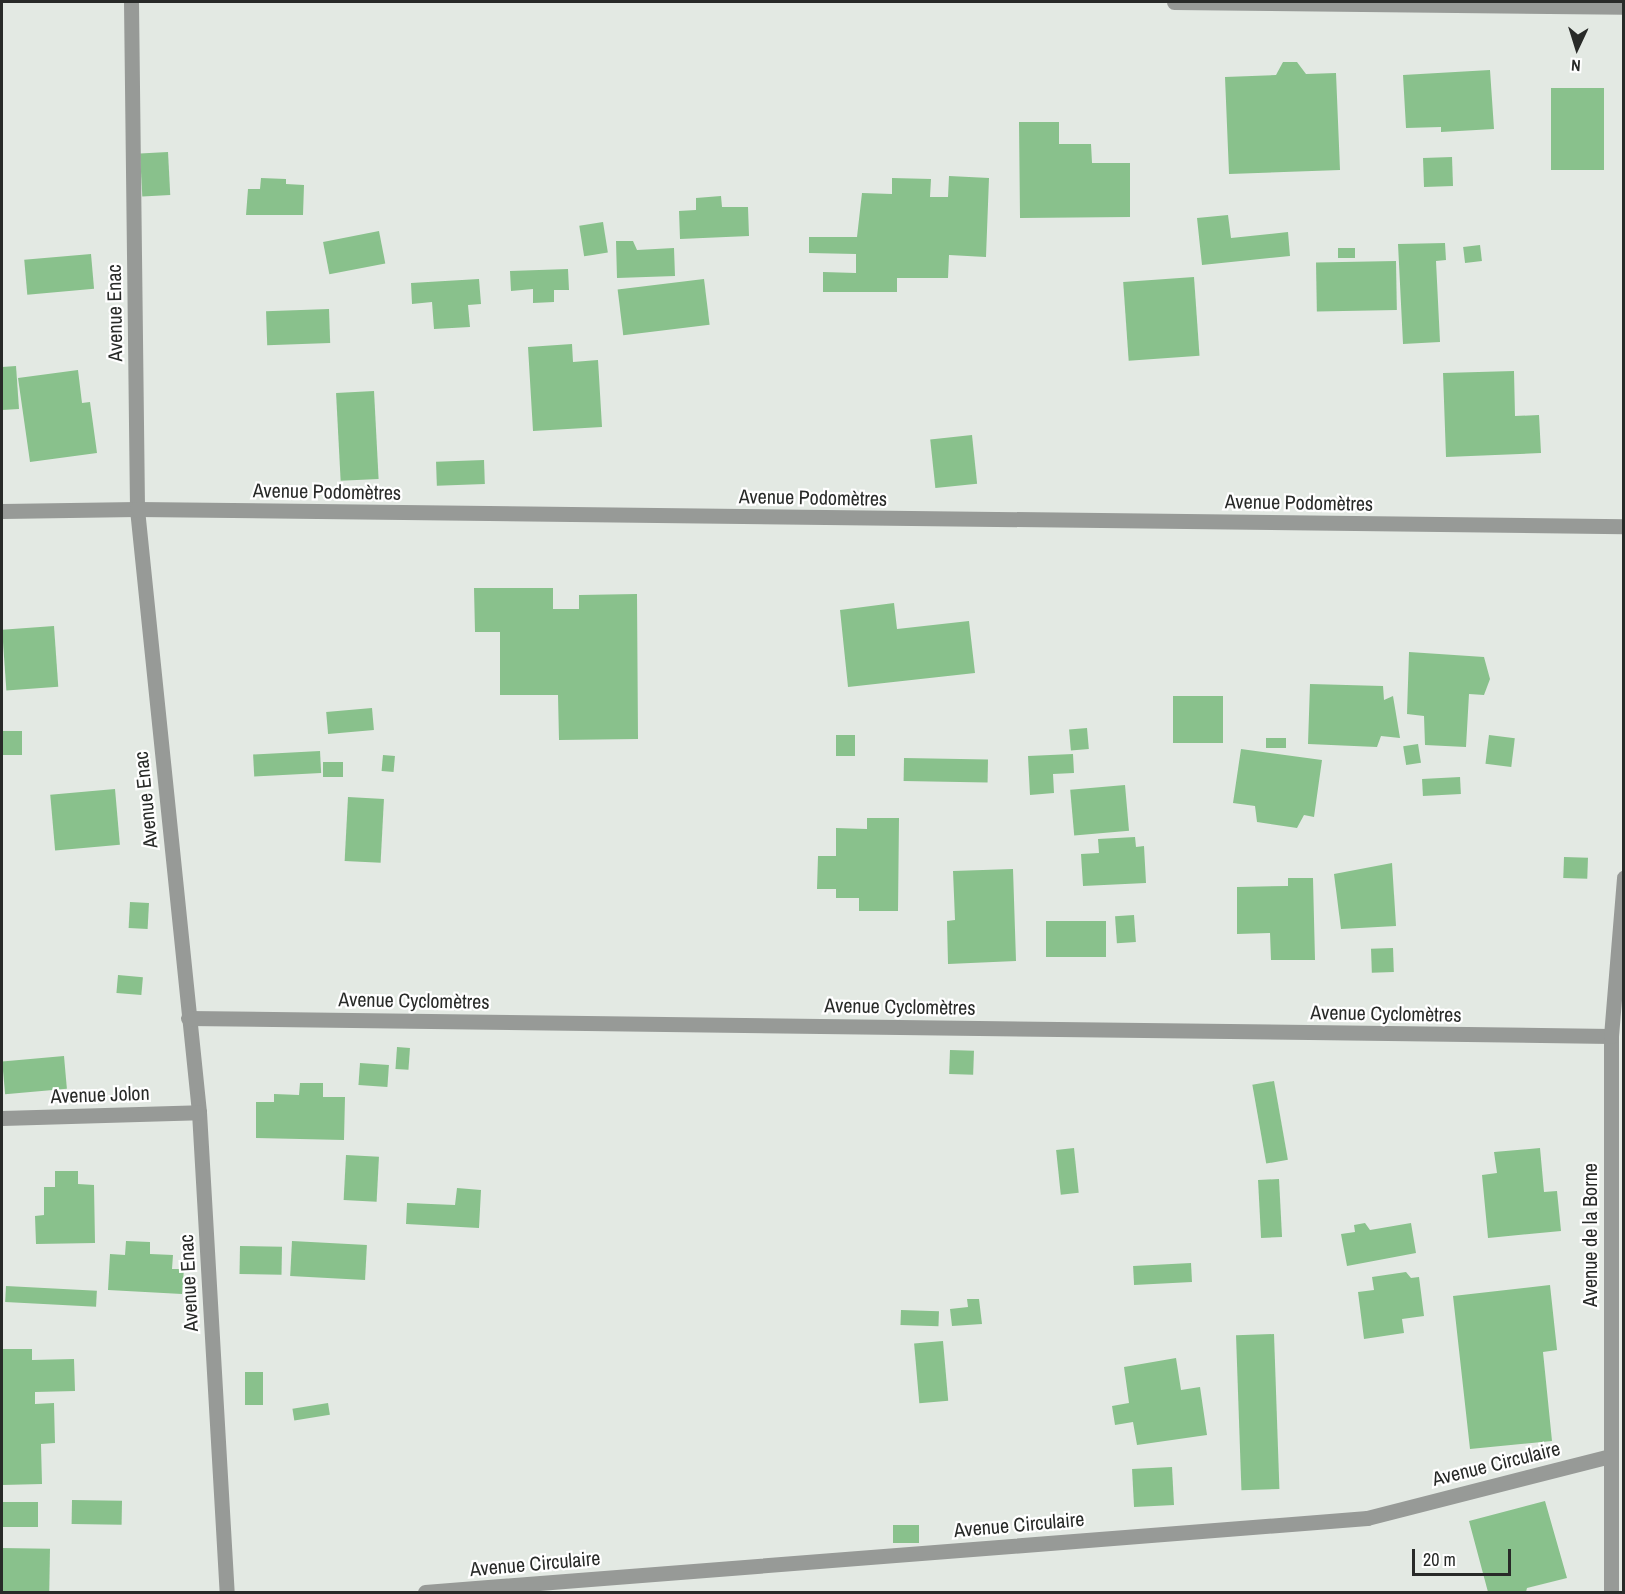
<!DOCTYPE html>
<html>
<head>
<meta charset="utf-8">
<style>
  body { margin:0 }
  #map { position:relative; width:1625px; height:1594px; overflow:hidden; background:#e3e9e3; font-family:"Archivo Narrow",sans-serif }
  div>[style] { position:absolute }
  .building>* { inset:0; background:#89c18c; transform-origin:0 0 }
  .minor>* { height:15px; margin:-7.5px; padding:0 7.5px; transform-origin:7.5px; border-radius:7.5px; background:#979a97 }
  span { translate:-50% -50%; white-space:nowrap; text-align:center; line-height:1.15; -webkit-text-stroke:4.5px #fff; paint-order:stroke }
  .street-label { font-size:20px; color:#282a28 }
  .frame { position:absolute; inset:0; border:3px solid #282a28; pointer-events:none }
  .north { position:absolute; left:1547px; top:18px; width:60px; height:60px; -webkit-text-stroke:4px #fff; paint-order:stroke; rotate:184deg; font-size:16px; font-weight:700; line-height:24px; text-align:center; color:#282a28 }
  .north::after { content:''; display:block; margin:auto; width:21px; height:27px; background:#282a28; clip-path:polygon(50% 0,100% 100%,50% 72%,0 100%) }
  .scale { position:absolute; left:1412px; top:1549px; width:99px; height:27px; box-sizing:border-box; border:3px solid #282a28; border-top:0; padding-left:8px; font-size:18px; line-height:21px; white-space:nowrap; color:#282a28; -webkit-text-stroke:4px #fff; paint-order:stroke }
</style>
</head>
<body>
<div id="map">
  <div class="building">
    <i style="clip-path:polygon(1283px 62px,1297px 62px,1306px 74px,1336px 73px,1340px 170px,1229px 174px,1225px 77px,1276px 75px)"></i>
    <i style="clip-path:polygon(1490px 70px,1494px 129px,1441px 132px,1441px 127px,1406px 128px,1403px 75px)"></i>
    <i style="left:1551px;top:88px;width:53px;height:82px"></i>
    <i style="clip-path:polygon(1019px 122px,1059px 122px,1059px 144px,1091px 144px,1092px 163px,1130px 163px,1130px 217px,1020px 218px)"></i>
    <i style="left:168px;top:152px;width:43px;height:28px;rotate:87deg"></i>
    <i style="left:1452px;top:157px;width:29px;height:29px;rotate:88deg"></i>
    <i style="clip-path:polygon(949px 176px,989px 178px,986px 257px,949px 255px,948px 278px,897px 278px,897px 292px,823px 292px,823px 272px,856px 273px,856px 254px,809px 253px,809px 237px,857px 237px,862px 193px,892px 194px,892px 178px,931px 179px,930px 197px,948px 197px)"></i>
    <i style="clip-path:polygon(261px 178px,286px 179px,286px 184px,304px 185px,303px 215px,246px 215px,248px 189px,260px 189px)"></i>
    <i style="clip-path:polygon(721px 196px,722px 207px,748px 207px,749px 236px,680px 239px,679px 211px,696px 210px,696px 198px)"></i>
    <i style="clip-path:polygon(1228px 215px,1231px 238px,1288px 232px,1290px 256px,1202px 265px,1197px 218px)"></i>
    <i style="left:603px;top:222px;width:31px;height:24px;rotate:81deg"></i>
    <i style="left:379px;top:231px;width:33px;height:57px;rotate:79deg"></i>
    <i style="clip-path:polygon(616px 241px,633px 241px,637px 250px,674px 248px,675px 276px,617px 278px)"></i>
    <i style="clip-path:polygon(1445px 243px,1446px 260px,1436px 261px,1440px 342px,1403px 344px,1398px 244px)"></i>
    <i style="left:1480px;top:245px;width:16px;height:17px;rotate:83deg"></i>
    <i style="left:1338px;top:248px;width:17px;height:10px"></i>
    <i style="left:91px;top:254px;width:35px;height:67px;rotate:85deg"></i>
    <i style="left:1396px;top:261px;width:49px;height:80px;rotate:89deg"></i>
    <i style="clip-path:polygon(568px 269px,569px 290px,554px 290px,554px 302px,533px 303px,533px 289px,511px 291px,510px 271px)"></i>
    <i style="left:1194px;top:277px;width:79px;height:71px;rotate:86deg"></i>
    <i style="clip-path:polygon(479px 279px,481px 304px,468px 305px,470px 327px,434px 329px,432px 302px,412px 304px,411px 283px)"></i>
    <i style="left:704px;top:279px;width:46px;height:87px;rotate:83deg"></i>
    <i style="left:329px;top:309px;width:34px;height:63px;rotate:88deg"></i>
    <i style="clip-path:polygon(572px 344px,573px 362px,598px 360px,602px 427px,533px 431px,528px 347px)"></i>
    <i style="clip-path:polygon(16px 366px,19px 409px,2px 410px,2px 367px)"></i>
    <i style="clip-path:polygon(78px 370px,82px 403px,90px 402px,97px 453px,30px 462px,18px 378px)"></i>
    <i style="clip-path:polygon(1514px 371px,1515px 416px,1539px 415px,1541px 453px,1446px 457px,1443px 373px)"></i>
    <i style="left:374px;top:391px;width:88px;height:38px;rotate:87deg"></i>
    <i style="left:972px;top:435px;width:49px;height:42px;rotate:84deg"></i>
    <i style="left:484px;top:460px;width:24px;height:48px;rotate:88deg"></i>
    <i style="clip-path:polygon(474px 588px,553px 588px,553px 609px,579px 609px,579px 595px,637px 594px,638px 739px,559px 740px,558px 695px,500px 695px,500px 632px,475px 632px)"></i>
    <i style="clip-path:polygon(894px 603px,897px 629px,969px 621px,975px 673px,848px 687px,840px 610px)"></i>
    <i style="left:54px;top:626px;width:61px;height:52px;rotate:86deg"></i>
    <i style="clip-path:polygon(1409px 652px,1484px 657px,1490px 679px,1484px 695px,1469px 694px,1466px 747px,1425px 745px,1424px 716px,1407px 714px)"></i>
    <i style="clip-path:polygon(1310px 684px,1383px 686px,1384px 700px,1393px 696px,1400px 738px,1381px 736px,1377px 747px,1308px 744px)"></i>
    <i style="left:1223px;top:696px;width:47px;height:50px;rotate:90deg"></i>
    <i style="left:372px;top:708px;width:22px;height:46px;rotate:85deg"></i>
    <i style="left:1087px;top:728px;width:21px;height:18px;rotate:85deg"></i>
    <i style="left:2px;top:731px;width:20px;height:24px"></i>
    <i style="left:836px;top:735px;width:19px;height:21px"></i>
    <i style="left:1489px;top:735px;width:26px;height:29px;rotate:7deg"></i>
    <i style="left:1266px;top:738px;width:20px;height:10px"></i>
    <i style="left:1418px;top:744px;width:19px;height:15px;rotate:81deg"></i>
    <i style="clip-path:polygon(1241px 749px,1322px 760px,1314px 817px,1304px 815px,1297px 828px,1257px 822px,1255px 806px,1233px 803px)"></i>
    <i style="left:320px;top:751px;width:22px;height:67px;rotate:87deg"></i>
    <i style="clip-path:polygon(1073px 754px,1074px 773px,1053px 774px,1054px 793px,1030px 795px,1028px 756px)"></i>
    <i style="left:383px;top:755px;width:12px;height:16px;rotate:5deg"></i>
    <i style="left:904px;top:758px;width:84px;height:23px;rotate:1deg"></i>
    <i style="left:343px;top:762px;width:15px;height:20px;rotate:90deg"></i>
    <i style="left:1460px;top:777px;width:17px;height:38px;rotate:87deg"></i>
    <i style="left:1125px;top:785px;width:46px;height:55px;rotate:85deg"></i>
    <i style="left:115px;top:789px;width:56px;height:65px;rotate:85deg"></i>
    <i style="left:348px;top:797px;width:36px;height:64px;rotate:3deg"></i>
    <i style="clip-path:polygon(867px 818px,899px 818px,898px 911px,859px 911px,859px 898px,836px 898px,836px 889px,817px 889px,818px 856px,836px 856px,836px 828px,867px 829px)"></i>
    <i style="clip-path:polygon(1135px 837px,1136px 847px,1144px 846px,1146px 883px,1083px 886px,1081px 854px,1099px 853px,1098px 839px)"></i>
    <i style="left:1564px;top:857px;width:24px;height:21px;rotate:2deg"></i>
    <i style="clip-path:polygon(1392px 863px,1396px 926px,1341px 929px,1334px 874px)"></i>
    <i style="clip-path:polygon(1013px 869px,1016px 961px,948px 964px,947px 921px,955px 920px,953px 871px)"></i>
    <i style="clip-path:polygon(1288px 878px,1313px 878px,1315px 960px,1271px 960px,1270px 933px,1237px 934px,1237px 887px,1288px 886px)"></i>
    <i style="left:130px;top:902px;width:19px;height:26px;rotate:3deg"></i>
    <i style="left:1134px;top:915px;width:27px;height:19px;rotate:86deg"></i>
    <i style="left:1106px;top:921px;width:36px;height:60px;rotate:90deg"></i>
    <i style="left:1393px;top:948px;width:24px;height:22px;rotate:88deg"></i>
    <i style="left:118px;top:975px;width:25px;height:18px;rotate:5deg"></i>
    <i style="left:397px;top:1047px;width:13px;height:22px;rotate:4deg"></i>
    <i style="left:950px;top:1050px;width:24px;height:24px;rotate:2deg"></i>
    <i style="left:64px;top:1056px;width:33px;height:62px;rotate:85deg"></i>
    <i style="left:360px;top:1063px;width:29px;height:22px;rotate:4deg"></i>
    <i style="left:1274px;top:1081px;width:80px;height:22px;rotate:80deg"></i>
    <i style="clip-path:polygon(300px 1083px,323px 1083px,323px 1097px,345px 1097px,344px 1140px,256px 1138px,256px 1102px,274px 1102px,274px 1094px,299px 1095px)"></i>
    <i style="left:1074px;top:1148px;width:45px;height:18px;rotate:84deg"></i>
    <i style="clip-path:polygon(1540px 1148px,1544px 1192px,1557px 1191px,1561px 1231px,1488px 1238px,1482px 1175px,1497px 1173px,1494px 1152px)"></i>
    <i style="left:346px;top:1155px;width:33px;height:45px;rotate:3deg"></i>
    <i style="clip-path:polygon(55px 1171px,78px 1171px,78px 1184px,94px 1185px,95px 1243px,36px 1244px,35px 1216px,44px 1215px,44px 1187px,55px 1187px)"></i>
    <i style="left:1279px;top:1179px;width:58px;height:21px;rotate:87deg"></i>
    <i style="clip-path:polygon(457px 1188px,481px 1190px,479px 1228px,406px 1224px,407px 1203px,455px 1205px)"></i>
    <i style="clip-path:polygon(1365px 1223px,1370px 1230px,1411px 1223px,1416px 1253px,1347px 1266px,1341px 1234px,1355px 1232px,1354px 1225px)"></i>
    <i style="clip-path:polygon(126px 1241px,150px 1242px,150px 1254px,173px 1255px,172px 1269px,184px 1269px,182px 1294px,108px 1290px,110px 1254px,125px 1255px)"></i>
    <i style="left:292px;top:1241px;width:75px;height:35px;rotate:3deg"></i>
    <i style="left:240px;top:1246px;width:42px;height:28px;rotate:1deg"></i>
    <i style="left:1191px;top:1263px;width:19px;height:58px;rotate:87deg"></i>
    <i style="clip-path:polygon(1406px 1272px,1411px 1278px,1419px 1277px,1424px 1316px,1402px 1319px,1404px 1333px,1364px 1339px,1358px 1292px,1374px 1290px,1372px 1277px)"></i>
    <i style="clip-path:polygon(1550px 1285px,1557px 1350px,1543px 1352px,1552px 1441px,1470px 1449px,1453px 1296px)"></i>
    <i style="left:6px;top:1286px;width:91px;height:16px;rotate:3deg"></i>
    <i style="clip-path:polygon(967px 1299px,979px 1299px,982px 1324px,952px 1326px,950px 1309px,968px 1307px)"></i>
    <i style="left:901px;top:1310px;width:38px;height:15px;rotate:2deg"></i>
    <i style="left:1274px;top:1334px;width:155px;height:38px;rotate:88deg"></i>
    <i style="left:943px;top:1341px;width:60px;height:29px;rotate:85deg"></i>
    <i style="clip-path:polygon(2px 1349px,32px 1349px,32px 1360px,74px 1359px,75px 1391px,35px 1392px,35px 1404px,54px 1403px,55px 1443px,41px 1444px,42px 1484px,2px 1485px)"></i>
    <i style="clip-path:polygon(1176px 1358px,1181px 1390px,1200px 1387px,1207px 1435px,1137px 1445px,1133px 1422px,1115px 1425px,1112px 1406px,1129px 1403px,1124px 1367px)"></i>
    <i style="left:245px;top:1372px;width:18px;height:33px"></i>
    <i style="left:328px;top:1403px;width:12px;height:36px;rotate:81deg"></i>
    <i style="left:1172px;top:1467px;width:38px;height:40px;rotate:87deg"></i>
    <i style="left:72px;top:1500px;width:50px;height:24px;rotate:1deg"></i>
    <i style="clip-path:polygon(1545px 1501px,1567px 1578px,1527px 1588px,1526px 1592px,1488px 1592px,1469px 1521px)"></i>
    <i style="left:38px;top:1502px;width:25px;height:36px;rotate:90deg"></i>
    <i style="left:893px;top:1525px;width:26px;height:18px"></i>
    <i style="left:2px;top:1548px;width:48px;height:44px;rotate:1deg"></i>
  </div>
  <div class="minor">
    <i style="left:131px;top:2px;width:507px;rotate:89.32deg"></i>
    <i style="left:137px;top:509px;width:606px;rotate:84.13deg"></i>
    <i style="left:199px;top:1112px;width:481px;rotate:86.7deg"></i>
    <i style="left:1174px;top:2px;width:450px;rotate:0.6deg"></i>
    <i style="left:2px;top:511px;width:135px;rotate:-0.8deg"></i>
    <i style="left:137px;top:509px;width:1487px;rotate:0.66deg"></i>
    <i style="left:188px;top:1018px;width:1423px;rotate:0.72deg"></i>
    <i style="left:2px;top:1118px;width:197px;rotate:-1.7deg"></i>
    <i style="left:425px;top:1592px;width:945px;rotate:-4.49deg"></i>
    <i style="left:1367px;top:1518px;width:251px;rotate:-14.3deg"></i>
    <i style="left:1611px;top:1592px;width:556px;rotate:-90deg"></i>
    <i style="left:1611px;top:1036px;width:159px;rotate:-85.3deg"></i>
  </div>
  <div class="street-label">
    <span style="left:114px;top:313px;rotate:-91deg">Avenue Enac</span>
    <span style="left:327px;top:491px;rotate:1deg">Avenue Podomètres</span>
    <span style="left:813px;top:497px;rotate:1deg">Avenue Podomètres</span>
    <span style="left:1299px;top:502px;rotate:1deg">Avenue Podomètres</span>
    <span style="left:145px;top:800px;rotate:-96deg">Avenue Enac</span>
    <span style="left:414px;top:1000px;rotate:1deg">Avenue Cyclomètres</span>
    <span style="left:900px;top:1006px;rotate:1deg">Avenue Cyclomètres</span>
    <span style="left:1386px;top:1013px;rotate:1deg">Avenue Cyclomètres</span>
    <span style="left:100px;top:1094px;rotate:-2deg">Avenue Jolon</span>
    <span style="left:1589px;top:1235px;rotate:-90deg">Avenue de la Borne</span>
    <span style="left:188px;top:1283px;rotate:-93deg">Avenue Enac</span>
    <span style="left:1496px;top:1463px;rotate:-14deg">Avenue Circulaire</span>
    <span style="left:1019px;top:1524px;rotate:-5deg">Avenue Circulaire</span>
    <span style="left:535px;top:1563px;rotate:-5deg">Avenue Circulaire</span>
  </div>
  <div class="frame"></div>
  <div class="north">N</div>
  <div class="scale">20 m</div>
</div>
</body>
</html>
